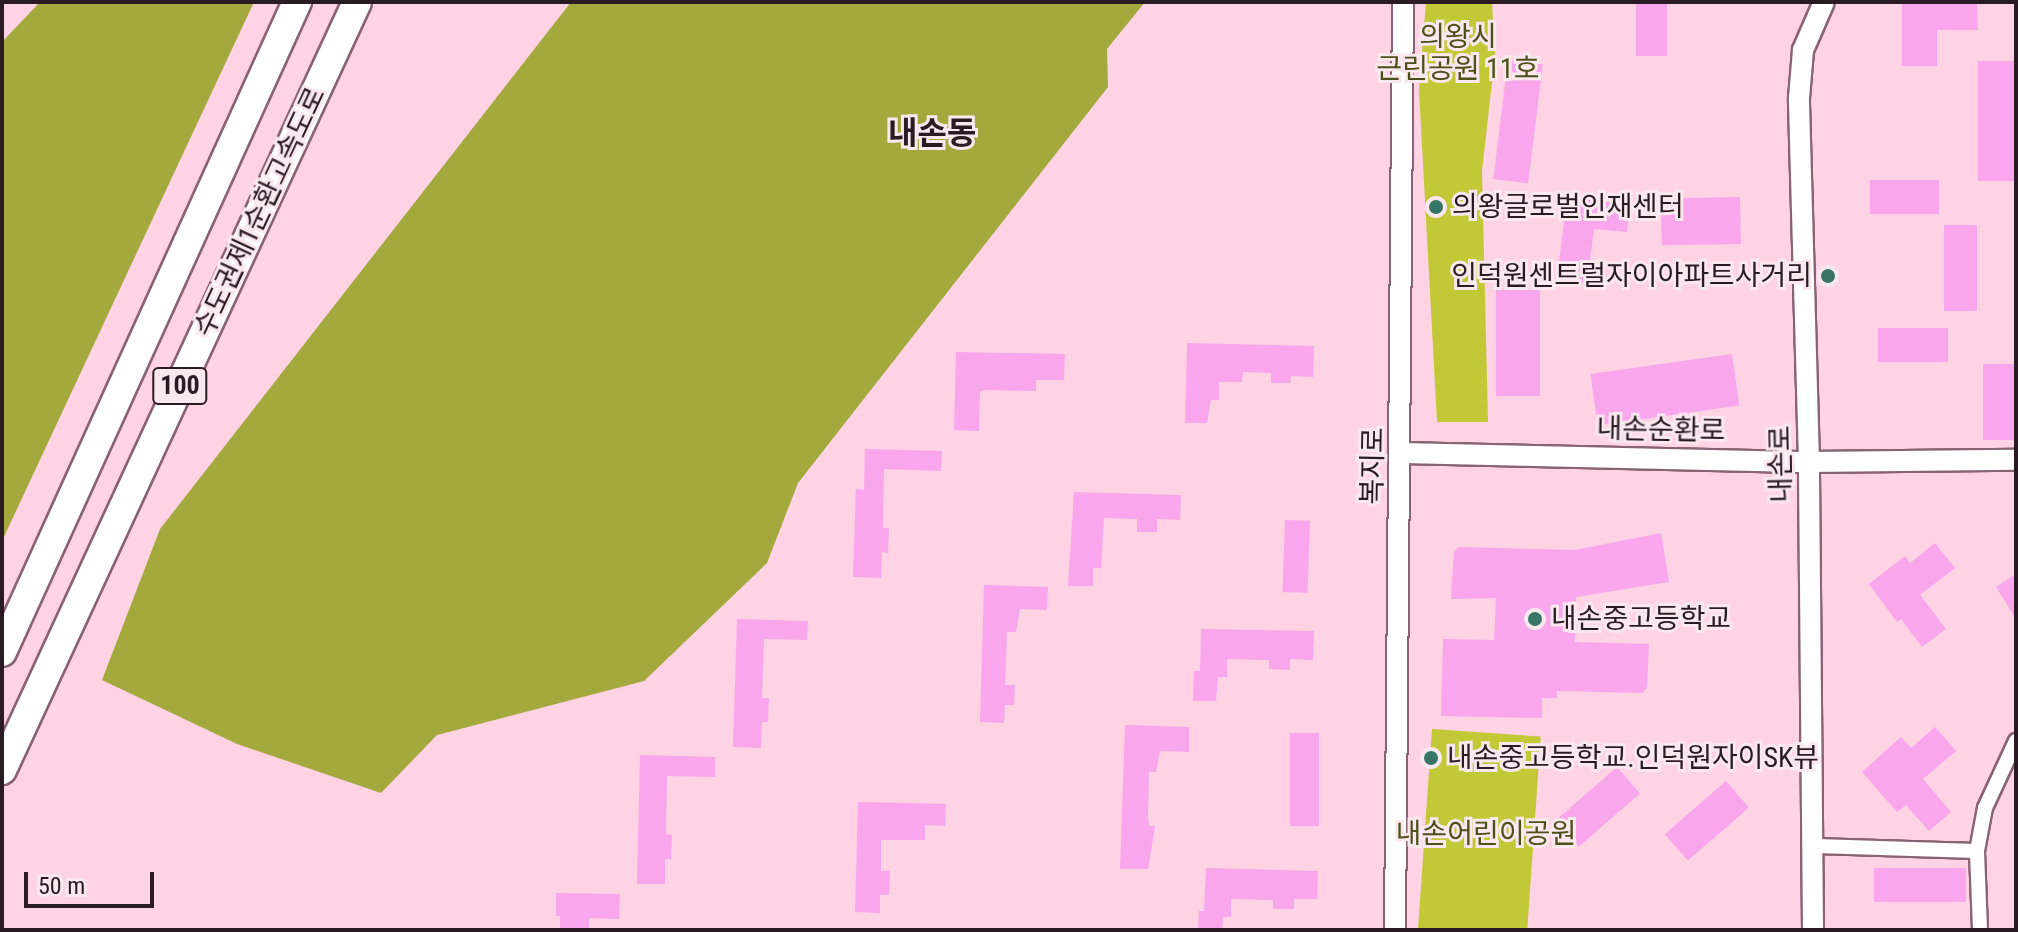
<!DOCTYPE html>
<html>
<head>
<meta charset="utf-8">
<style>
  body { margin:0 }
  #map { position:relative; width:2018px; height:932px; overflow:hidden; background:#ffd2e4; font-family:"Roboto Condensed","Noto Sans KR",sans-serif }
  div>[style] { position:absolute }
  .green>* { inset:0; background:#c2c836; transform-origin:0 0 }
  .forest>* { inset:0; background:#a3a93c }
  .building>* { inset:0; background:#f9a6ec; transform-origin:0 0 }
  .roads { filter:drop-shadow(2px 0 #896273) drop-shadow(-2px 0 #896273) drop-shadow(0 2px #896273) drop-shadow(0 -2px #896273) }
  .street>* { height:14px; margin:-7px; padding:0 7px; transform-origin:7px; border-radius:7px; background:#fff }
  .secondary>* { height:20px; margin:-10px; padding:0 10px; transform-origin:10px; border-radius:10px; background:#fff }
  .highway>* { height:28px; margin:-14px; padding:0 14px; transform-origin:14px; border-radius:14px; background:#fff }
  .dots>* { width:22px; height:22px; translate:-50% -50%; box-sizing:border-box; border:4px solid #fae8ef; border-radius:50% }
  span { translate:-50% -50%; white-space:nowrap; text-align:center; line-height:1.15; -webkit-text-stroke:6px #fae8ef; paint-order:stroke }
  .shield-label span { padding:2px 6px; background:#fae8ef; border:2px solid; border-radius:6px; -webkit-text-stroke-width:0 }
  .shield-label { font-size:26px; color:#2a1a21; font-weight:700 }
  .park-label { font-size:28px; color:#4d5018 }
  .poi-label { font-size:28px; color:#2a1a21 }
  .left { translate:0 -50%; text-align:left }
  .right { translate:-100% -50%; text-align:right }
  .street-label { font-size:28px; color:#2a1a21 }
  .quarter-label { font-size:32px; color:#2a1a21; font-weight:700 }
  .frame { position:absolute; inset:0; border:4px solid #2a1a21; pointer-events:none }
  .scale { position:absolute; left:24px; top:872px; width:130px; height:36px; box-sizing:border-box; border:4px solid #2a1a21; border-top:0; padding-left:10px; font-size:24px; line-height:28px; white-space:nowrap; color:#2a1a21; -webkit-text-stroke:6px #fae8ef; paint-order:stroke }
</style>
</head>
<body>
<div id="map">
  <div class="green">
    <i style="clip-path:polygon(1426px 2px,1492px 2px,1495px 56px,1482px 171px,1488px 422px,1437px 422px,1419px 90px)"></i>
    <i style="left:1432px;top:729px;width:109px;height:201px;rotate:4deg"></i>
  </div>
  <div class="forest">
    <i style="clip-path:polygon(40px 2px,254px 2px,2px 541px,2px 42px)"></i>
    <i style="clip-path:polygon(571px 2px,1145px 2px,1107px 49px,1108px 87px,798px 483px,767px 563px,644px 681px,437px 735px,381px 793px,237px 744px,102px 680px,160px 529px)"></i>
  </div>
  <div class="building">
    <i style="left:1636px;top:2px;width:31px;height:54px"></i>
    <i style="clip-path:polygon(1902px 2px,1977px 2px,1978px 30px,1937px 30px,1937px 66px,1902px 66px)"></i>
    <i style="left:1508px;top:60px;width:35px;height:120px;rotate:7deg"></i>
    <i style="left:1978px;top:61px;width:38px;height:120px"></i>
    <i style="left:1870px;top:180px;width:69px;height:34px"></i>
    <i style="clip-path:polygon(1567px 197px,1630px 205px,1627px 232px,1594px 229px,1587px 283px,1557px 279px)"></i>
    <i style="left:1740px;top:197px;width:47px;height:79px;rotate:89deg"></i>
    <i style="left:1944px;top:225px;width:33px;height:86px"></i>
    <i style="left:1496px;top:290px;width:44px;height:106px"></i>
    <i style="left:1948px;top:328px;width:34px;height:70px;rotate:90deg"></i>
    <i style="clip-path:polygon(1187px 343px,1314px 346px,1313px 377px,1291px 376px,1290px 383px,1271px 383px,1271px 373px,1243px 372px,1242px 382px,1219px 382px,1219px 400px,1211px 400px,1207px 423px,1185px 423px)"></i>
    <i style="clip-path:polygon(956px 352px,1065px 354px,1064px 380px,1036px 380px,1036px 391px,985px 390px,980px 392px,979px 431px,954px 430px)"></i>
    <i style="left:1732px;top:354px;width:52px;height:143px;rotate:82deg"></i>
    <i style="left:1983px;top:364px;width:33px;height:76px"></i>
    <i style="clip-path:polygon(865px 449px,942px 451px,941px 471px,884px 469px,883px 528px,889px 528px,888px 553px,882px 552px,881px 578px,853px 577px,856px 489px,864px 490px)"></i>
    <i style="clip-path:polygon(1074px 492px,1181px 495px,1180px 520px,1157px 519px,1157px 532px,1137px 532px,1137px 519px,1104px 518px,1101px 568px,1093px 568px,1093px 586px,1068px 586px)"></i>
    <i style="left:1285px;top:520px;width:25px;height:72px;rotate:2deg"></i>
    <i style="clip-path:polygon(1661px 533px,1669px 582px,1576px 597px,1575px 642px,1649px 644px,1647px 687px,1643px 693px,1557px 691px,1557px 698px,1542px 698px,1542px 718px,1441px 716px,1443px 639px,1494px 640px,1496px 598px,1451px 599px,1454px 552px,1458px 547px,1575px 550px)"></i>
    <i style="clip-path:polygon(1935px 543px,1955px 568px,1920px 595px,1946px 629px,1922px 647px,1901px 619px,1897px 622px,1869px 584px,1905px 556px,1910px 563px)"></i>
    <i style="clip-path:polygon(2016px 574px,2016px 619px,1996px 587px)"></i>
    <i style="clip-path:polygon(984px 585px,1048px 587px,1047px 610px,1020px 609px,1016px 632px,1007px 632px,1005px 685px,1015px 685px,1014px 705px,1005px 705px,1004px 723px,980px 722px)"></i>
    <i style="clip-path:polygon(737px 619px,808px 621px,807px 640px,764px 639px,762px 698px,769px 698px,768px 722px,762px 722px,761px 748px,733px 747px)"></i>
    <i style="clip-path:polygon(1201px 629px,1314px 631px,1313px 660px,1290px 659px,1290px 670px,1269px 669px,1269px 660px,1227px 659px,1227px 677px,1218px 677px,1216px 701px,1193px 701px,1194px 671px,1200px 671px)"></i>
    <i style="clip-path:polygon(1125px 725px,1189px 727px,1189px 752px,1160px 751px,1156px 772px,1149px 772px,1148px 814px,1149px 826px,1155px 826px,1148px 869px,1120px 869px)"></i>
    <i style="clip-path:polygon(1935px 727px,1956px 751px,1923px 779px,1951px 812px,1929px 831px,1906px 805px,1897px 812px,1862px 772px,1901px 737px,1911px 748px)"></i>
    <i style="left:1290px;top:733px;width:29px;height:93px"></i>
    <i style="clip-path:polygon(640px 755px,715px 757px,715px 777px,667px 776px,666px 834px,672px 835px,671px 859px,665px 859px,665px 884px,637px 884px)"></i>
    <i style="left:1617px;top:767px;width:35px;height:81px;rotate:49deg"></i>
    <i style="left:1726px;top:781px;width:35px;height:81px;rotate:49deg"></i>
    <i style="clip-path:polygon(858px 802px,946px 804px,945px 826px,925px 825px,925px 840px,881px 840px,881px 871px,890px 871px,889px 895px,880px 895px,880px 913px,855px 912px)"></i>
    <i style="clip-path:polygon(1206px 868px,1318px 871px,1317px 899px,1294px 899px,1294px 909px,1273px 909px,1273px 900px,1231px 899px,1231px 917px,1223px 917px,1222px 929px,1198px 930px,1199px 911px,1204px 911px)"></i>
    <i style="left:1966px;top:868px;width:34px;height:92px;rotate:90deg"></i>
    <i style="clip-path:polygon(556px 893px,620px 894px,619px 919px,589px 918px,589px 930px,560px 930px,560px 916px,556px 916px)"></i>
  </div>
  <div class="roads">
    <div class="street">
      <i style="left:1815px;top:846px;width:162px;rotate:1.8deg"></i>
      <i style="left:1980px;top:930px;width:79px;rotate:-92.2deg"></i>
      <i style="left:1977px;top:851px;width:44px;rotate:-79.5deg"></i>
      <i style="left:1985px;top:808px;width:74px;rotate:-65.2deg"></i>
    </div>
    <div class="secondary">
      <i style="left:1402px;top:453px;width:407px;rotate:1.3deg"></i>
      <i style="left:1809px;top:462px;width:207px;rotate:-0.6deg"></i>
      <i style="left:1395px;top:930px;width:928px;rotate:-89.51deg"></i>
      <i style="left:1813px;top:930px;width:468px;rotate:-90.5deg"></i>
      <i style="left:1809px;top:462px;width:364px;rotate:-91.6deg"></i>
      <i style="left:1799px;top:98px;width:48px;rotate:-85.2deg"></i>
      <i style="left:1803px;top:50px;width:52px;rotate:-66.4deg"></i>
    </div>
    <div class="highway">
      <i style="left:2px;top:652px;width:714px;rotate:-65.59deg"></i>
      <i style="left:2px;top:770px;width:846px;rotate:-65.19deg"></i>
    </div>
  </div>
  <div class="dots">
    <i style="left:1436px;top:207px;background:#377664"></i>
    <i style="left:1828px;top:276px;background:#377664"></i>
    <i style="left:1535px;top:619px;background:#377664"></i>
    <i style="left:1431px;top:758px;background:#377664"></i>
  </div>
  <div class="shield-label">
    <span style="left:180px;top:386px">100</span>
  </div>
  <div class="park-label">
    <span style="left:1458px;top:53px">의왕시<br>근린공원 11호</span>
    <span style="left:1486px;top:834px">내손어린이공원</span>
  </div>
  <div class="poi-label">
    <span class="left" style="left:1452px;top:207px">의왕글로벌인재센터</span>
    <span class="right" style="left:1812px;top:276px">인덕원센트럴자이아파트사거리</span>
    <span class="left" style="left:1551px;top:619px">내손중고등학교</span>
    <span class="left" style="left:1447px;top:758px">내손중고등학교.인덕원자이SK뷰</span>
  </div>
  <div class="street-label">
    <span style="left:260px;top:212px;rotate:-65deg">수도권제1순환고속도로</span>
    <span style="left:1661px;top:430px;rotate:1deg">내손순환로</span>
    <span style="left:1781px;top:464px;rotate:-91deg">내손로</span>
    <span style="left:1373px;top:466px;rotate:-89deg">복지로</span>
  </div>
  <div class="quarter-label">
    <span style="left:932px;top:133px">내손동</span>
  </div>
  <div class="frame"></div>
  <div class="scale">50 m</div>
</div>
</body>
</html>
